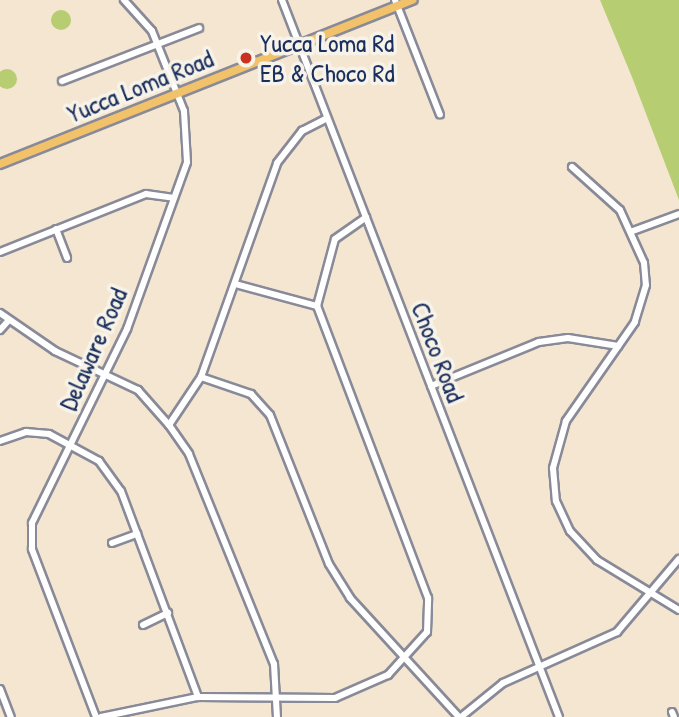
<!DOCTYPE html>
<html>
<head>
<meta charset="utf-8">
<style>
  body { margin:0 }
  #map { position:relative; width:679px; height:717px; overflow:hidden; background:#f4e6d1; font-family:"Patrick Hand",sans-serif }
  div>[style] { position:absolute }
  .green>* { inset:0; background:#b6cd71 }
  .round { border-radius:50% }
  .roads { filter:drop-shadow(2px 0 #888a98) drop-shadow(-2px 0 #888a98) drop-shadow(0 2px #888a98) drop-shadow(0 -2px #888a98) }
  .minor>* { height:6px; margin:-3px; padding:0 3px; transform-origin:3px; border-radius:3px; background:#fff }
  .major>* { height:8px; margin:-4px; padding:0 4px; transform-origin:4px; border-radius:4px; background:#f2c26a }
  .dots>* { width:19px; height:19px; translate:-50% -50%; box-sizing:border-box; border:4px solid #f7f3e8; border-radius:50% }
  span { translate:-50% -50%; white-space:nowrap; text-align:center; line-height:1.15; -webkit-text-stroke:7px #f7f3e8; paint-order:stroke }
  .poi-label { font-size:26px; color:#1b2f5e }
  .left { translate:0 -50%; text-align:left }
  .street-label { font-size:26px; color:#1b2f5e }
</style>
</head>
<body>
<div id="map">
  <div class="green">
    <i style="clip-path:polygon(600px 0,679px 0,679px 200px,632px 77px)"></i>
    <i class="round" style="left:51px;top:10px;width:20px;height:20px"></i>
    <i class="round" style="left:-3px;top:69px;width:20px;height:20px"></i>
  </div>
  <div class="roads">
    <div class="minor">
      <i style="left:282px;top:0;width:769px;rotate:68.88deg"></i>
      <i style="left:395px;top:0;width:123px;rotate:68.6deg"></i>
      <i style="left:62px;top:81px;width:147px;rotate:-21.1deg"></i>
      <i style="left:572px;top:167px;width:64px;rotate:41.9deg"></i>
      <i style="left:620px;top:210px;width:58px;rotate:65.6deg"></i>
      <i style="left:644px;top:263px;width:22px;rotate:85deg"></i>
      <i style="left:646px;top:285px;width:39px;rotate:107deg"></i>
      <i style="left:635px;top:322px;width:121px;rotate:124.9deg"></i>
      <i style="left:566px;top:421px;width:49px;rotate:105.5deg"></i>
      <i style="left:553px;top:468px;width:33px;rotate:85deg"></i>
      <i style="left:556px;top:501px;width:33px;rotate:65deg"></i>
      <i style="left:570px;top:531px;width:40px;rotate:47deg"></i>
      <i style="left:597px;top:560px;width:96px;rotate:31.4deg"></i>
      <i style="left:56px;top:229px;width:31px;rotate:69deg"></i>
      <i style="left:633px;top:231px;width:49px;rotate:-20.3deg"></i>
      <i style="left:0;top:252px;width:157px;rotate:-21.7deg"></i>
      <i style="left:146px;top:194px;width:28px;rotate:8deg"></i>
      <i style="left:235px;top:284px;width:85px;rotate:15deg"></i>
      <i style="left:0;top:313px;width:67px;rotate:34.6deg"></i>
      <i style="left:55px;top:351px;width:92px;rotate:25.2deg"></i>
      <i style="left:138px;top:390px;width:47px;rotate:48.5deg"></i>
      <i style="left:169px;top:425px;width:35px;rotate:55deg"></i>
      <i style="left:189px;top:454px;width:227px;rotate:68deg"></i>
      <i style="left:274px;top:664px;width:53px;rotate:86.8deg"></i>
      <i style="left:0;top:330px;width:12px;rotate:-48deg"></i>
      <i style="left:201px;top:377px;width:53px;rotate:18.8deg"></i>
      <i style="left:251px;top:394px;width:28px;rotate:48deg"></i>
      <i style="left:270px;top:415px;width:160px;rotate:68.4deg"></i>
      <i style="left:329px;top:564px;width:40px;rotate:58deg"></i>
      <i style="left:350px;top:598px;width:161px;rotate:47.5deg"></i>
      <i style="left:431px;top:386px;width:117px;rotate:-22.2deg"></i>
      <i style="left:539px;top:342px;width:29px;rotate:-8deg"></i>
      <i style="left:568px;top:338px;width:51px;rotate:9.1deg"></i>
      <i style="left:169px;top:425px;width:58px;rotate:-56.3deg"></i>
      <i style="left:201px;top:377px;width:227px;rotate:-70.4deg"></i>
      <i style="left:277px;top:163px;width:41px;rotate:-52deg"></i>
      <i style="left:302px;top:131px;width:28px;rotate:-27deg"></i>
      <i style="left:0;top:441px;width:28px;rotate:-19deg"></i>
      <i style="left:26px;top:432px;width:23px;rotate:5deg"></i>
      <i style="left:49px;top:434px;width:57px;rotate:28.4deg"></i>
      <i style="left:99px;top:461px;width:37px;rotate:54deg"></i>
      <i style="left:121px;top:491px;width:220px;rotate:69.5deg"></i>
      <i style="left:112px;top:543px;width:27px;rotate:-20deg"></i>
      <i style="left:143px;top:625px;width:28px;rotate:-26deg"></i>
      <i style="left:0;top:689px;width:30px;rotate:69deg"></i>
      <i style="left:672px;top:712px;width:5px;rotate:68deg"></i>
      <i style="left:96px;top:717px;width:180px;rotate:-110.9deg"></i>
      <i style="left:32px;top:549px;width:26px;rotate:-90deg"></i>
      <i style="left:32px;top:523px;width:216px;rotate:-63.9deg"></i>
      <i style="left:127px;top:329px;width:177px;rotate:-70.2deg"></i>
      <i style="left:187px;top:162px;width:51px;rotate:-93.4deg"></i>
      <i style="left:184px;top:111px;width:86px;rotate:-111.8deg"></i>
      <i style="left:152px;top:31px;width:42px;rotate:-132.1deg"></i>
      <i style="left:101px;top:717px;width:99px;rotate:-11.7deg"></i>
      <i style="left:198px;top:697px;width:137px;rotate:0.4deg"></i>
      <i style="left:335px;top:698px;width:58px;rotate:-23.5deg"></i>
      <i style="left:388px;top:675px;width:58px;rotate:-47.8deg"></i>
      <i style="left:427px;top:632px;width:34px;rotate:-88deg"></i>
      <i style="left:428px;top:598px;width:312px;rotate:-110.8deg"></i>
      <i style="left:317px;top:306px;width:69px;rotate:-75deg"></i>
      <i style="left:335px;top:239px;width:38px;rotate:-35deg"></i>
      <i style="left:461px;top:717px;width:54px;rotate:-39deg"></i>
      <i style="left:503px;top:683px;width:125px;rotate:-24.1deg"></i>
      <i style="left:617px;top:632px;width:96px;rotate:-49.7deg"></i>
    </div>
    <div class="major">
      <i style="left:0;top:164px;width:444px;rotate:-21.7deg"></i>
    </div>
  </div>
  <div class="dots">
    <i style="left:246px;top:58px;background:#c8321e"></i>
  </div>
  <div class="poi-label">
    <span class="left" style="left:260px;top:58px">Yucca Loma Rd<br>EB &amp; Choco Rd</span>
  </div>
  <div class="street-label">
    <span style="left:140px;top:86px;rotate:-22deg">Yucca Loma Road</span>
    <span style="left:93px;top:349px;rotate:-66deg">Delaware Road</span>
    <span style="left:438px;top:352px;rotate:69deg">Choco Road</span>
  </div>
</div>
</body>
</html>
